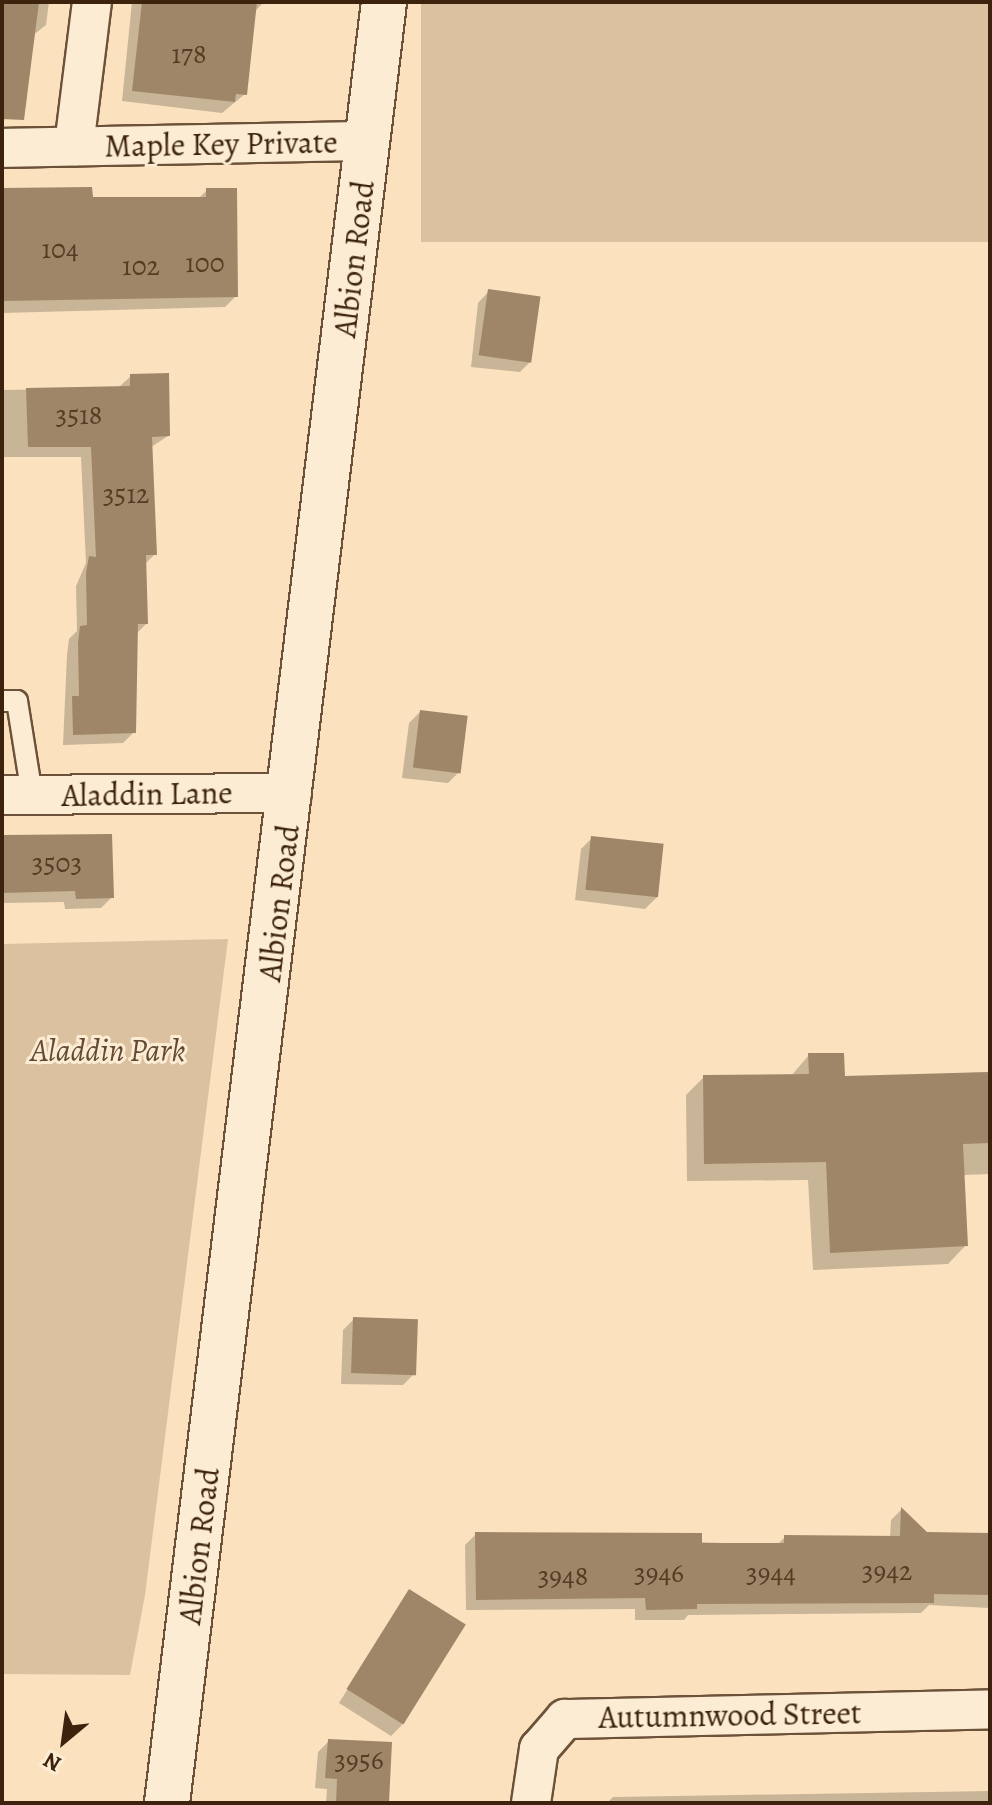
<!DOCTYPE html>
<html>
<head>
<meta charset="utf-8">
<style>
  body { margin:0 }
  #map { position:relative; width:992px; height:1805px; overflow:hidden; background:#fbe1bd; font-family:Alegreya,serif }
  div>[style] { position:absolute }
  .green>* { inset:0; background:#dbc19f; transform-origin:0 0 }
  .shadow>* { inset:0; background:#0003 }
  .building>* { inset:0; background:#a08669; transform-origin:0 0 }
  .roads { filter:drop-shadow(2px 0 #6c5239) drop-shadow(-2px 0 #6c5239) drop-shadow(0 2px #6c5239) drop-shadow(0 -2px #6c5239) }
  .service>* { height:20px; margin:-10px; padding:0 10px; transform-origin:10px; border-radius:10px; background:#fcecd4 }
  .minor>* { height:38px; margin:-19px; padding:0 19px; transform-origin:19px; border-radius:19px; background:#fcecd4 }
  .tertiary>* { height:44px; margin:-22px; padding:0 22px; transform-origin:22px; border-radius:22px; background:#fcecd4 }
  span { translate:-50% -50%; white-space:nowrap; text-align:center; line-height:1.15; -webkit-text-stroke:6px #fcecd4; paint-order:stroke }
  .number-label { font-size:28px; color:#563c24 }
  .number-label span { -webkit-text-stroke-width:0 }
  .street-label { font-size:32px; color:#3d230d }
  .park-label { font-size:32px; color:#644a32; font-style:italic }
  .frame { position:absolute; inset:0; border:4px solid #3d230d; pointer-events:none }
  .north { position:absolute; left:24px; top:1701px; width:80px; height:80px; -webkit-text-stroke:6px #fcecd4; paint-order:stroke; rotate:209deg; font-size:22px; font-weight:700; line-height:32px; text-align:center; color:#3d230d }
  .north::after { content:''; display:block; margin:auto; width:28px; height:36px; background:#3d230d; clip-path:polygon(50% 0,100% 100%,50% 72%,0 100%) }
</style>
</head>
<body>
<div id="map">
  <div class="green">
    <i style="left:421px;top:2px;width:569px;height:240px"></i>
    <i style="clip-path:polygon(228px 939px,145px 1595px,130px 1675px,2px 1674px,2px 944px)"></i>
  </div>
  <div class="shadow">
    <i style="clip-path:polygon(2px 2px,49px 2px,46px 25px,32px 36px,2px 119px)"></i>
    <i style="clip-path:polygon(132px 2px,264px 2px,254px 12px,245px 94px,222px 113px,122px 101px)"></i>
    <i style="clip-path:polygon(2px 190px,91px 199px,198px 199px,207px 190px,236px 296px,225px 307px,2px 313px)"></i>
    <i style="clip-path:polygon(489px 291px,531px 361px,520px 372px,471px 367px,478px 303px)"></i>
    <i style="clip-path:polygon(131px 376px,168px 436px,151px 447px,155px 554px,144px 565px,146px 624px,136px 634px,134px 732px,123px 743px,63px 745px,67px 655px,69px 639px,77px 631px,76px 586px,86px 563px,81px 457px,2px 457px,2px 390px,118px 388px)"></i>
    <i style="clip-path:polygon(420px 712px,459px 772px,448px 783px,402px 778px,409px 723px)"></i>
    <i style="clip-path:polygon(2px 837px,112px 897px,101px 908px,65px 909px,64px 902px,2px 903px)"></i>
    <i style="clip-path:polygon(592px 838px,657px 897px,645px 909px,575px 900px,581px 849px)"></i>
    <i style="clip-path:polygon(809px 1055px,843px 1078px,990px 1072px,990px 1174px,963px 1175px,966px 1245px,948px 1264px,813px 1270px,808px 1180px,687px 1181px,686px 1095px,704px 1077px,791px 1076px)"></i>
    <i style="clip-path:polygon(354px 1319px,414px 1374px,403px 1385px,341px 1384px,343px 1330px)"></i>
    <i style="clip-path:polygon(901px 1510px,926px 1534px,990px 1535px,990px 1608px,929px 1605px,921px 1613px,688px 1615px,684px 1620px,635px 1620px,635px 1609px,466px 1610px,465px 1545px,476px 1534px,777px 1545px,785px 1537px,890px 1538px,891px 1520px)"></i>
    <i style="clip-path:polygon(409px 1591px,402px 1725px,391px 1736px,339px 1703px)"></i>
    <i style="clip-path:polygon(329px 1741px,387px 1802px,399px 1803px,326px 1803px,327px 1789px,315px 1788px,318px 1752px)"></i>
    <i style="clip-path:polygon(990px 1791px,990px 1803px,607px 1803px,613px 1797px)"></i>
  </div>
  <div class="building">
    <i style="clip-path:polygon(2px 2px,39px 2px,24px 120px,2px 119px)"></i>
    <i style="clip-path:polygon(142px 2px,257px 2px,247px 95px,236px 94px,235px 102px,132px 91px)"></i>
    <i style="clip-path:polygon(92px 187px,93px 197px,206px 197px,206px 188px,237px 188px,238px 297px,2px 301px,2px 188px)"></i>
    <i style="left:488px;top:289px;width:53px;height:67px;rotate:8deg"></i>
    <i style="clip-path:polygon(169px 373px,170px 436px,152px 437px,157px 555px,146px 555px,148px 624px,138px 624px,136px 733px,73px 735px,72px 696px,79px 696px,78px 643px,80px 626px,87px 625px,86px 573px,89px 556px,96px 557px,91px 447px,28px 447px,26px 388px,130px 386px,130px 374px)"></i>
    <i style="left:420px;top:710px;width:48px;height:58px;rotate:7deg"></i>
    <i style="clip-path:polygon(112px 834px,114px 898px,76px 899px,75px 891px,2px 893px,2px 835px)"></i>
    <i style="left:591px;top:836px;width:73px;height:54px;rotate:6deg"></i>
    <i style="clip-path:polygon(808px 1053px,844px 1053px,845px 1076px,990px 1072px,990px 1143px,963px 1144px,968px 1246px,830px 1253px,826px 1162px,704px 1164px,703px 1075px,809px 1074px)"></i>
    <i style="left:353px;top:1317px;width:65px;height:56px;rotate:2deg"></i>
    <i style="clip-path:polygon(901px 1507px,927px 1532px,990px 1533px,990px 1595px,934px 1594px,934px 1603px,697px 1604px,697px 1609px,646px 1610px,645px 1598px,476px 1600px,475px 1532px,702px 1533px,702px 1543px,784px 1543px,784px 1535px,900px 1536px)"></i>
    <i style="left:409px;top:1589px;width:67px;height:118px;rotate:32deg"></i>
    <i style="clip-path:polygon(328px 1739px,392px 1742px,389px 1803px,336px 1803px,337px 1779px,325px 1778px)"></i>
  </div>
  <div class="roads">
    <div class="service">
      <i style="left:2px;top:701px;width:15px"></i>
      <i style="left:17px;top:701px;width:95px;rotate:80.9deg"></i>
    </div>
    <div class="minor">
      <i style="left:74px;top:146px;width:145px;rotate:-82.9deg"></i>
      <i style="left:2px;top:148px;width:366px;rotate:-1.1deg"></i>
      <i style="left:2px;top:795px;width:290px;rotate:-0.4deg"></i>
      <i style="left:531px;top:1803px;width:55px;rotate:-81.6deg"></i>
      <i style="left:539px;top:1749px;width:40px;rotate:-49deg"></i>
      <i style="left:565px;top:1719px;width:425px;rotate:-1.3deg"></i>
    </div>
    <div class="tertiary">
      <i style="left:167px;top:1803px;width:1814px;rotate:-83.13deg"></i>
    </div>
  </div>
  <div class="number-label">
    <span style="left:189px;top:54px">178</span>
    <span style="left:60px;top:249px">104</span>
    <span style="left:205px;top:263px">100</span>
    <span style="left:141px;top:266px">102</span>
    <span style="left:79px;top:415px">3518</span>
    <span style="left:126px;top:494px">3512</span>
    <span style="left:57px;top:863px">3503</span>
    <span style="left:887px;top:1571px">3942</span>
    <span style="left:659px;top:1573px">3946</span>
    <span style="left:771px;top:1573px">3944</span>
    <span style="left:563px;top:1576px">3948</span>
    <span style="left:359px;top:1760px">3956</span>
  </div>
  <div class="street-label">
    <span style="left:221px;top:144px;rotate:-1deg">Maple Key Private</span>
    <span style="left:354px;top:259px;rotate:-83deg">Albion Road</span>
    <span style="left:147px;top:794px;rotate:-1deg">Aladdin Lane</span>
    <span style="left:279px;top:903px;rotate:-83deg">Albion Road</span>
    <span style="left:199px;top:1546px;rotate:-83deg">Albion Road</span>
    <span style="left:730px;top:1715px;rotate:-1deg">Autumnwood Street</span>
  </div>
  <div class="park-label">
    <span style="left:108px;top:1050px">Aladdin Park</span>
  </div>
  <div class="frame"></div>
  <div class="north">N</div>
</div>
</body>
</html>
